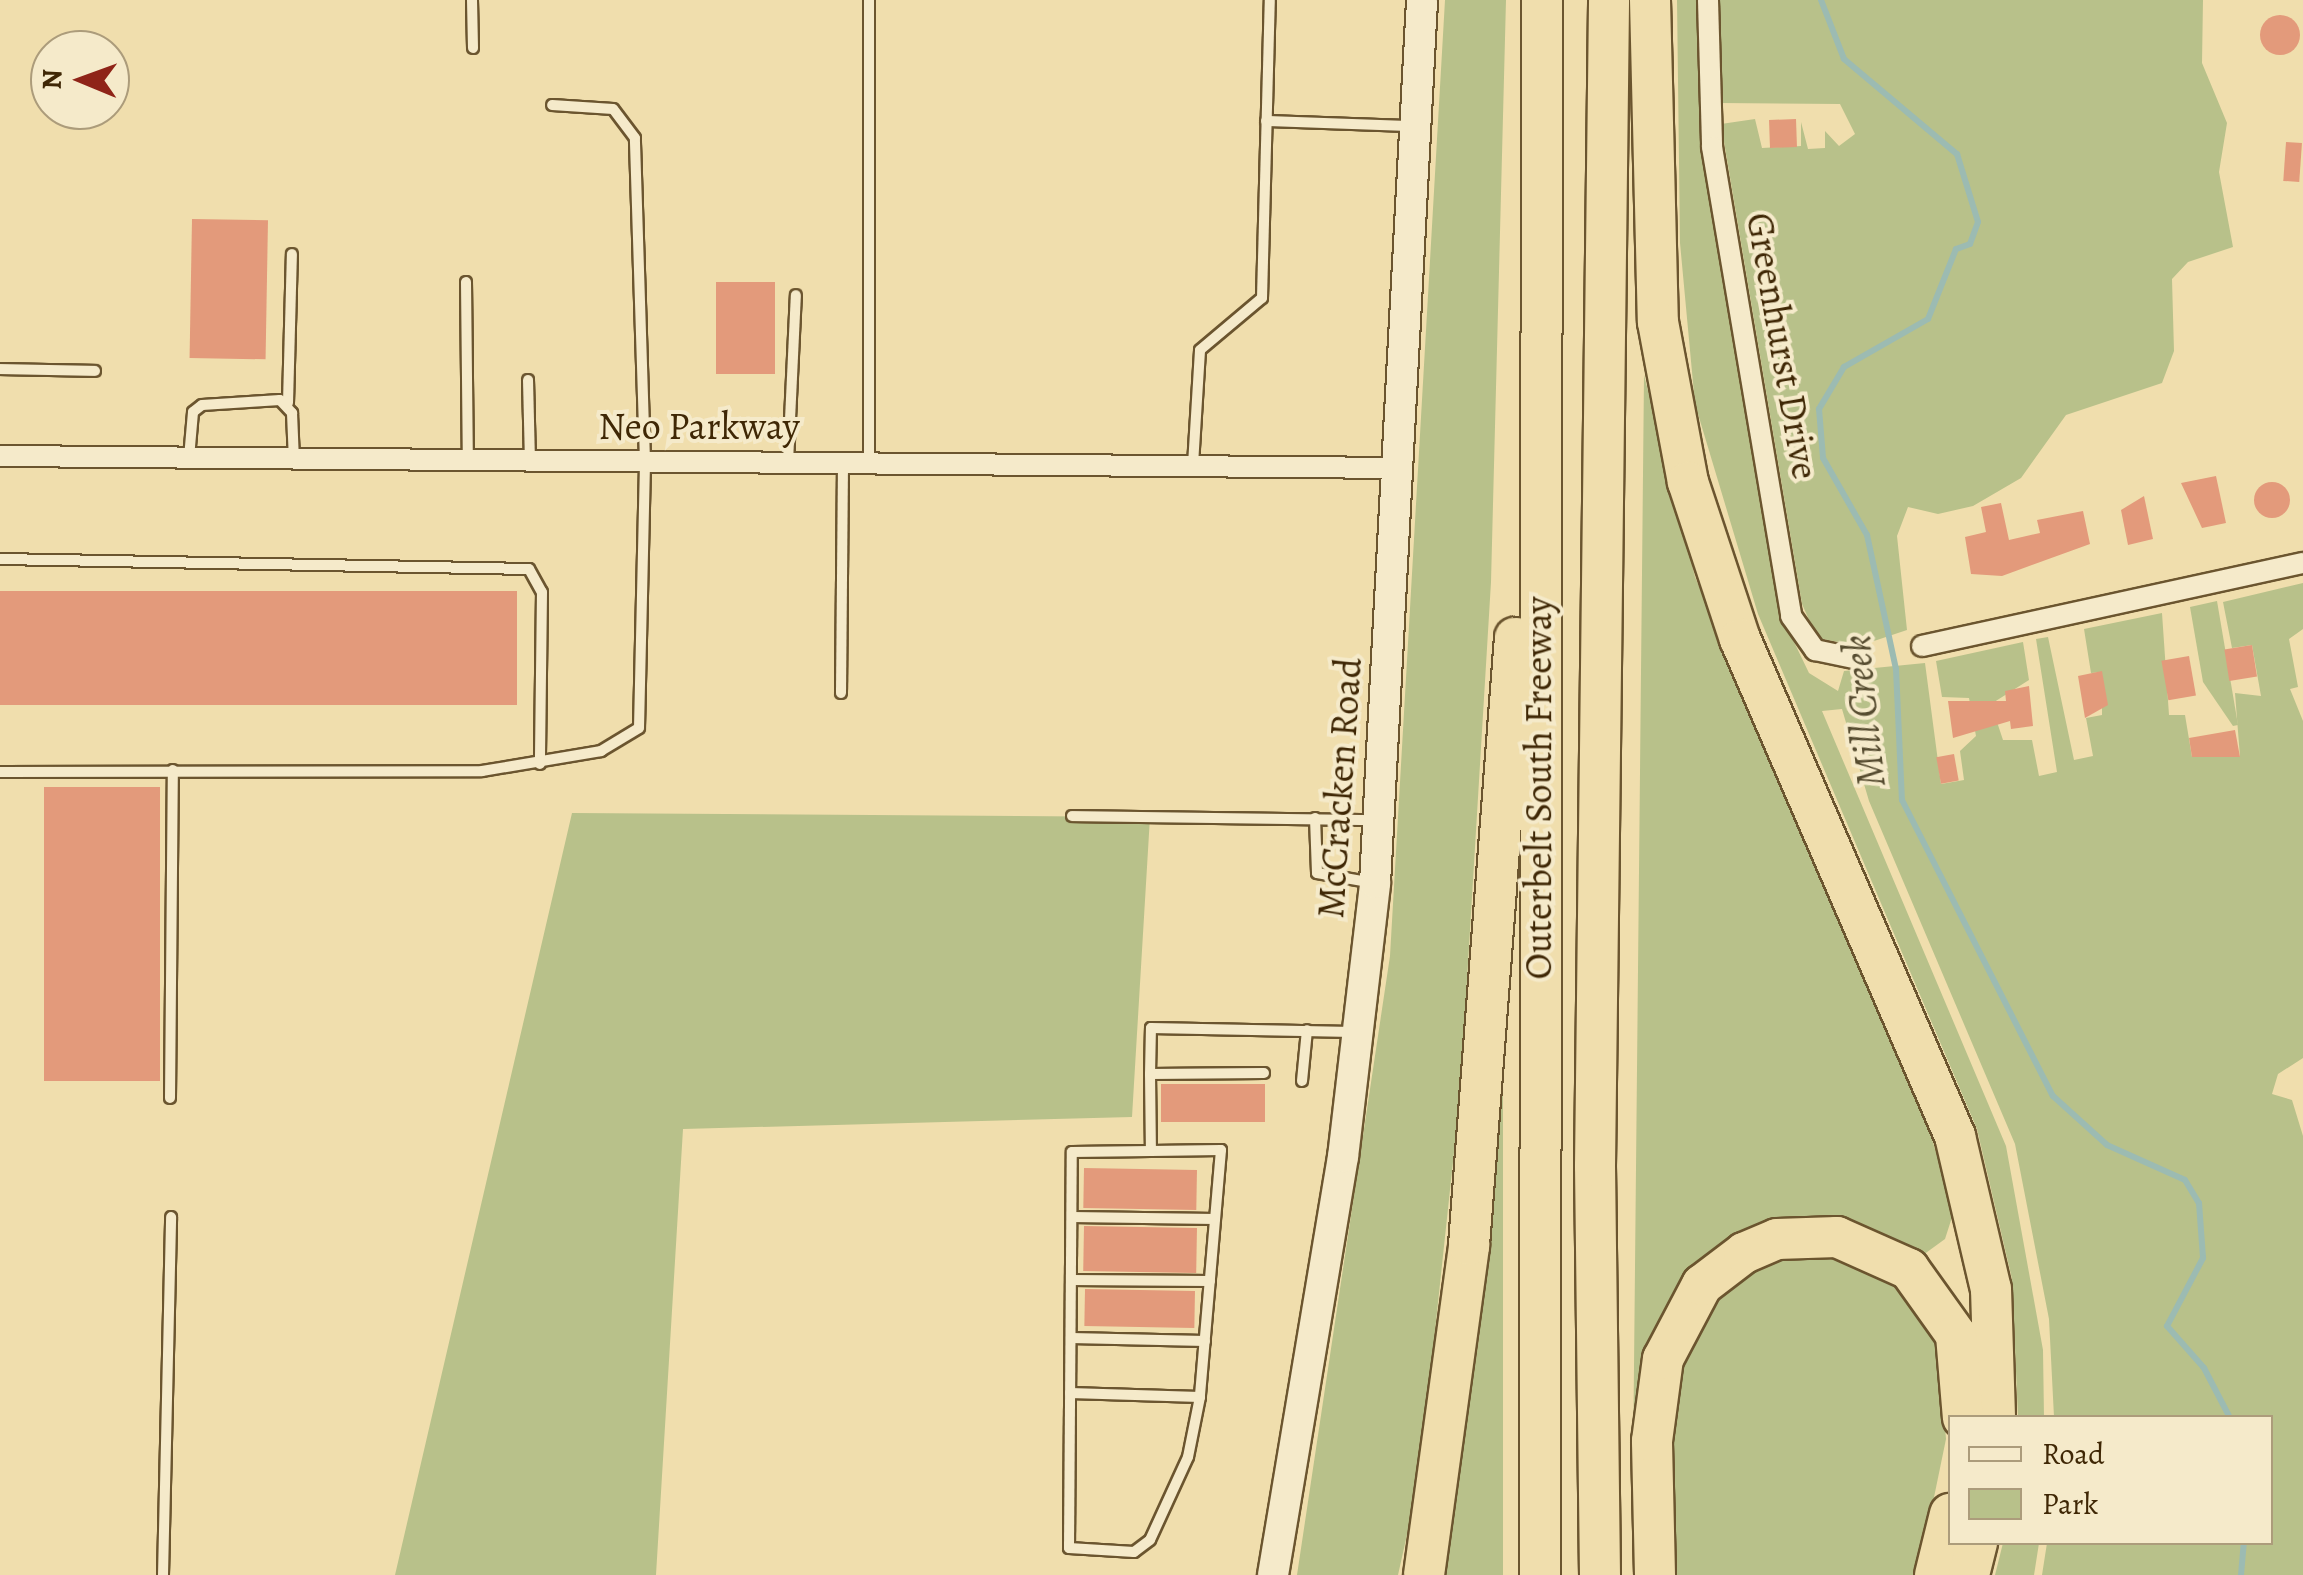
<!DOCTYPE html>
<html>
<head>
<meta charset="utf-8">
<style>
  body { margin:0 }
  #map { position:relative; width:2303px; height:1575px; overflow:hidden; background:#f0dead; font-family:Alegreya,serif }
  div>[style] { position:absolute }
  .green>* { inset:0; background:#b8c18a }
  .stream>* { height:6px; margin:-3px; padding:0 3px; transform-origin:3px; border-radius:3px; background:#9cbbb2 }
  .building>* { inset:0; background:#e39a7b; transform-origin:0 0 }
  .round { border-radius:50% }
  .roads { filter:drop-shadow(2px 0 #6b552f) drop-shadow(-2px 0 #6b552f) drop-shadow(0 2px #6b552f) drop-shadow(0 -2px #6b552f) }
  .lane>* { height:10px; margin:-5px; padding:0 5px; transform-origin:5px; border-radius:5px; background:#f5eaca }
  .street>* { height:20px; margin:-10px; padding:0 10px; transform-origin:10px; border-radius:10px; background:#f5eaca }
  .secondary>* { height:30px; margin:-15px; padding:0 15px; transform-origin:15px; border-radius:15px; background:#f5eaca }
  .highway>* { height:40px; margin:-20px; padding:0 20px; transform-origin:20px; border-radius:20px; background:#f0dead }
  span { translate:-50% -50%; white-space:nowrap; text-align:center; line-height:1.15; -webkit-text-stroke:8px #f5eaca; paint-order:stroke }
  .street-label { font-size:38px; color:#3f2705 }
  .water-label { font-size:40px; color:#564c30; font-style:italic }
  .legend { position:absolute; left:1948px; top:1415px; width:325px; height:130px; box-sizing:border-box; background:#f5eaca; border:2px solid #ac9c7b; margin:0; padding:12px 18px; list-style:none; font-size:30px; color:#3f2705 }
  .legend li { display:flex; align-items:center; gap:20px; height:50px }
  .legend b { width:50px; border:2px solid #ac9c7b }
  .north { position:absolute; left:30px; top:30px; width:100px; height:100px; box-sizing:border-box; background:#f5eaca; border:2px solid #ac9c7b; border-radius:50%; rotate:271deg; font-size:28px; font-weight:700; line-height:40px; text-align:center; color:#3f2705 }
  .north::after { content:''; display:block; margin:auto; width:35px; height:45px; background:#8f2418; clip-path:polygon(50% 0,100% 100%,50% 72%,0 100%) }
</style>
</head>
<body>
<div id="map">
  <div class="green">
    <i style="clip-path:polygon(1445px 0,1506px 0,1491px 582px,1460px 1096px,1419px 1481px,1398px 1575px,1297px 1575px,1390px 956px)"></i>
    <i style="clip-path:polygon(1677px 0,1697px 0,1703px 162px,1780px 613px,1809px 673px,1838px 691px,1844px 671px,1925px 663px,1941px 784px,1964px 780px,1960px 751px,1976px 736px,1969px 698px,1942px 697px,1936px 661px,2023px 642px,2029px 680px,1991px 704px,2003px 740px,2032px 740px,2039px 776px,2057px 772px,2036px 639px,2048px 637px,2074px 760px,2093px 756px,2086px 718px,2102px 715px,2102px 672px,2091px 673px,2084px 629px,2162px 613px,2169px 715px,2185px 715px,2192px 757px,2240px 757px,2235px 693px,2261px 696px,2252px 645px,2232px 648px,2223px 602px,2303px 583px,2303px 629px,2289px 639px,2298px 687px,2290px 689px,2303px 721px,2303px 1058px,2278px 1074px,2272px 1094px,2292px 1100px,2303px 1136px,2303px 1575px,2042px 1575px,2047px 1543px,2270px 1542px,2270px 1418px,2054px 1417px,2049px 1319px,2015px 1144px,1869px 801px,1842px 709px,1822px 711px,2006px 1146px,2043px 1350px,2044px 1417px,2018px 1417px,2012px 1279px,1977px 1129px,1758px 614px,1695px 404px,1680px 243px)"></i>
    <i style="clip-path:polygon(1720px 0,2203px 0,2202px 63px,2227px 123px,2219px 172px,2233px 247px,2188px 262px,2172px 279px,2174px 351px,2162px 383px,2066px 415px,2021px 478px,1973px 506px,1938px 514px,1908px 507px,1897px 536px,1907px 630px,1859px 646px,1817px 638px,1802px 604px,1721px 124px,1755px 119px,1762px 148px,1801px 146px,1801px 122px,1808px 149px,1825px 148px,1825px 131px,1839px 146px,1855px 134px,1840px 104px,1719px 103px)"></i>
    <i style="clip-path:polygon(1644px 375px,1695px 577px,1915px 1084px,1954px 1211px,1945px 1239px,1923px 1255px,1737px 1242px,1633px 1466px)"></i>
    <i style="clip-path:polygon(2217px 601px,2238px 725px,2233px 726px,2203px 682px,2190px 607px)"></i>
    <i style="clip-path:polygon(572px 813px,1150px 817px,1132px 1117px,683px 1129px,656px 1575px,395px 1575px)"></i>
    <i style="clip-path:polygon(1503px 1046px,1503px 1575px,1444px 1575px,1479px 1338px)"></i>
    <i style="clip-path:polygon(1834px 1253px,1893px 1279px,1937px 1332px,1946px 1439px,1918px 1575px,1672px 1575px,1675px 1381px,1703px 1313px,1740px 1275px,1784px 1256px)"></i>
    <i style="clip-path:polygon(2003px 1543px,2039px 1543px,2034px 1575px,1995px 1575px)"></i>
  </div>
  <div class="stream">
    <i style="left:1821px;top:0;width:63px;rotate:68.7deg"></i>
    <i style="left:1844px;top:59px;width:148px;rotate:40.1deg"></i>
    <i style="left:1957px;top:154px;width:71px;rotate:72.8deg"></i>
    <i style="left:1978px;top:222px;width:23px;rotate:110deg"></i>
    <i style="left:1970px;top:244px;width:15px;rotate:160deg"></i>
    <i style="left:1956px;top:249px;width:75px;rotate:111.8deg"></i>
    <i style="left:1928px;top:319px;width:97px;rotate:150.3deg"></i>
    <i style="left:1844px;top:367px;width:49px;rotate:120.8deg"></i>
    <i style="left:1819px;top:409px;width:49px;rotate:85.3deg"></i>
    <i style="left:1823px;top:458px;width:89px;rotate:60.3deg"></i>
    <i style="left:1867px;top:535px;width:137px;rotate:77.8deg"></i>
    <i style="left:1896px;top:669px;width:131px;rotate:87.4deg"></i>
    <i style="left:1902px;top:800px;width:332px;rotate:63deg"></i>
    <i style="left:2053px;top:1096px;width:73px;rotate:42.2deg"></i>
    <i style="left:2107px;top:1145px;width:85px;rotate:24.2deg"></i>
    <i style="left:2185px;top:1180px;width:27px;rotate:59deg"></i>
    <i style="left:2199px;top:1203px;width:55px;rotate:85.8deg"></i>
    <i style="left:2203px;top:1258px;width:77px;rotate:117.9deg"></i>
    <i style="left:2167px;top:1326px;width:56px;rotate:48.6deg"></i>
    <i style="left:2204px;top:1368px;width:56px;rotate:62.5deg"></i>
    <i style="left:2241px;top:1575px;width:33px;rotate:-85deg"></i>
  </div>
  <div class="building">
    <i class="round" style="left:2260px;top:15px;width:40px;height:40px"></i>
    <i style="left:1796px;top:119px;width:28px;height:27px;rotate:88deg"></i>
    <i style="left:2286px;top:142px;width:16px;height:39px;rotate:4deg"></i>
    <i style="left:192px;top:219px;width:76px;height:139px;rotate:1deg"></i>
    <i style="left:716px;top:282px;width:59px;height:92px"></i>
    <i style="clip-path:polygon(2216px 476px,2226px 523px,2202px 528px,2181px 483px)"></i>
    <i class="round" style="left:2254px;top:482px;width:36px;height:36px"></i>
    <i style="clip-path:polygon(2144px 496px,2153px 539px,2128px 545px,2121px 510px)"></i>
    <i style="clip-path:polygon(2001px 503px,2009px 540px,2040px 533px,2037px 520px,2083px 511px,2090px 544px,2002px 576px,1971px 574px,1965px 537px,1986px 532px,1981px 507px)"></i>
    <i style="left:0;top:591px;width:517px;height:114px"></i>
    <i style="left:2252px;top:645px;width:32px;height:28px;rotate:81deg"></i>
    <i style="left:2189px;top:656px;width:40px;height:28px;rotate:80deg"></i>
    <i style="clip-path:polygon(2102px 671px,2108px 705px,2085px 718px,2078px 676px)"></i>
    <i style="clip-path:polygon(2029px 686px,2033px 726px,2011px 729px,2010px 721px,1953px 738px,1948px 701px,2006px 701px,2005px 691px)"></i>
    <i style="clip-path:polygon(2235px 730px,2240px 757px,2192px 757px,2189px 738px)"></i>
    <i style="left:1954px;top:754px;width:27px;height:18px;rotate:80deg"></i>
    <i style="left:44px;top:787px;width:116px;height:294px"></i>
    <i style="left:1161px;top:1084px;width:104px;height:38px"></i>
    <i style="left:1084px;top:1168px;width:113px;height:40px;rotate:1deg"></i>
    <i style="left:1084px;top:1226px;width:113px;height:45px;rotate:1deg"></i>
    <i style="left:1085px;top:1289px;width:110px;height:37px;rotate:1deg"></i>
  </div>
  <div class="roads">
    <div class="lane">
      <i style="left:472px;top:0;width:48px;rotate:88.8deg"></i>
      <i style="left:869px;top:0;width:462px;rotate:90deg"></i>
      <i style="left:1266px;top:121px;width:144px;rotate:2deg"></i>
      <i style="left:466px;top:282px;width:182px;rotate:89.4deg"></i>
      <i style="left:0;top:369px;width:95px;rotate:1.2deg"></i>
      <i style="left:528px;top:380px;width:82px;rotate:88.6deg"></i>
      <i style="left:288px;top:403px;width:149px;rotate:-88.5deg"></i>
      <i style="left:189px;top:458px;width:46px;rotate:-85deg"></i>
      <i style="left:193px;top:412px;width:11px;rotate:-38deg"></i>
      <i style="left:202px;top:405px;width:78px;rotate:-3.7deg"></i>
      <i style="left:280px;top:400px;width:18px;rotate:47deg"></i>
      <i style="left:292px;top:413px;width:47px;rotate:87.6deg"></i>
      <i style="left:788px;top:462px;width:167px;rotate:-87.3deg"></i>
      <i style="left:1193px;top:465px;width:115px;rotate:-86.5deg"></i>
      <i style="left:1200px;top:350px;width:81px;rotate:-40deg"></i>
      <i style="left:1262px;top:298px;width:298px;rotate:-88.5deg"></i>
      <i style="left:0;top:559px;width:529px;rotate:1.08deg"></i>
      <i style="left:529px;top:569px;width:26px;rotate:61deg"></i>
      <i style="left:542px;top:592px;width:172px;rotate:90.7deg"></i>
      <i style="left:841px;top:693px;width:230px;rotate:-89.5deg"></i>
      <i style="left:0;top:772px;width:482px;rotate:-0.1deg"></i>
      <i style="left:482px;top:771px;width:121px;rotate:-9.5deg"></i>
      <i style="left:601px;top:751px;width:44px;rotate:-31.2deg"></i>
      <i style="left:639px;top:728px;width:267px;rotate:-88.7deg"></i>
      <i style="left:645px;top:461px;width:323px;rotate:-91.8deg"></i>
      <i style="left:635px;top:138px;width:36px;rotate:-127deg"></i>
      <i style="left:613px;top:109px;width:61px;rotate:-176.2deg"></i>
      <i style="left:1072px;top:816px;width:302px;rotate:0.8deg"></i>
      <i style="left:1315px;top:818px;width:55px;rotate:87.9deg"></i>
      <i style="left:1317px;top:873px;width:58px;rotate:10deg"></i>
      <i style="left:1264px;top:1073px;width:114px;rotate:179.5deg"></i>
      <i style="left:1150px;top:1074px;width:46px;rotate:-88.8deg"></i>
      <i style="left:1151px;top:1028px;width:202px;rotate:1.1deg"></i>
      <i style="left:1150px;top:1074px;width:77px;rotate:89.3deg"></i>
      <i style="left:1151px;top:1151px;width:70px;rotate:-0.8deg"></i>
      <i style="left:1221px;top:1150px;width:248px;rotate:94.9deg"></i>
      <i style="left:1200px;top:1397px;width:61px;rotate:101.3deg"></i>
      <i style="left:1188px;top:1457px;width:91px;rotate:114.6deg"></i>
      <i style="left:1150px;top:1540px;width:20px;rotate:143deg"></i>
      <i style="left:1134px;top:1552px;width:65px;rotate:-176.5deg"></i>
      <i style="left:1069px;top:1548px;width:396px;rotate:-89.6deg"></i>
      <i style="left:1072px;top:1152px;width:79px;rotate:-0.7deg"></i>
      <i style="left:1302px;top:1081px;width:51px;rotate:-84.4deg"></i>
      <i style="left:170px;top:1098px;width:328px;rotate:-89.5deg"></i>
      <i style="left:1072px;top:1217px;width:143px;rotate:0.8deg"></i>
      <i style="left:1071px;top:1280px;width:139px;rotate:0.4deg"></i>
      <i style="left:1071px;top:1338px;width:134px;rotate:1.3deg"></i>
      <i style="left:1070px;top:1393px;width:130px;rotate:1.8deg"></i>
      <i style="left:163px;top:1575px;width:358px;rotate:-88.7deg"></i>
    </div>
    <div class="street">
      <i style="left:1708px;top:0;width:147px;rotate:88.4deg"></i>
      <i style="left:1712px;top:147px;width:476px;rotate:80.4deg"></i>
      <i style="left:1791px;top:616px;width:42px;rotate:54.8deg"></i>
      <i style="left:1815px;top:650px;width:44px;rotate:11.8deg"></i>
      <i style="left:0;top:456px;width:1399px;rotate:0.49deg"></i>
      <i style="left:1922px;top:646px;width:390px;rotate:-12.3deg"></i>
    </div>
    <div class="secondary">
      <i style="left:1273px;top:1575px;width:424px;rotate:-80.5deg"></i>
      <i style="left:1343px;top:1157px;width:276px;rotate:-83.3deg"></i>
      <i style="left:1375px;top:883px;width:884px;rotate:-86.95deg"></i>
    </div>
    <div class="highway">
      <i style="left:1650px;top:0;width:322px;rotate:88.6deg"></i>
      <i style="left:1658px;top:322px;width:163px;rotate:79.4deg"></i>
      <i style="left:1688px;top:482px;width:165px;rotate:71.7deg"></i>
      <i style="left:1740px;top:639px;width:542px;rotate:66.61deg"></i>
      <i style="left:1955px;top:1136px;width:157px;rotate:76.8deg"></i>
      <i style="left:1991px;top:1289px;width:129px;rotate:88.2deg"></i>
      <i style="left:1424px;top:1575px;width:333px;rotate:-82.2deg"></i>
      <i style="left:1469px;top:1245px;width:609px;rotate:-85.67deg"></i>
      <i style="left:1540px;top:1575px;width:1575px;rotate:-89.93deg"></i>
      <i style="left:1600px;top:1575px;width:409px;rotate:-90.7deg"></i>
      <i style="left:1595px;top:1166px;width:1166px;rotate:-89.31deg"></i>
      <i style="left:1655px;top:1575px;width:134px;rotate:-91.3deg"></i>
      <i style="left:1652px;top:1441px;width:83px;rotate:-82.4deg"></i>
      <i style="left:1663px;top:1359px;width:84px;rotate:-62.2deg"></i>
      <i style="left:1702px;top:1285px;width:53px;rotate:-37.3deg"></i>
      <i style="left:1744px;top:1253px;width:36px;rotate:-23deg"></i>
      <i style="left:1777px;top:1239px;width:60px;rotate:-1.9deg"></i>
      <i style="left:1837px;top:1237px;width:79px;rotate:24deg"></i>
      <i style="left:1909px;top:1269px;width:81px;rotate:54.5deg"></i>
      <i style="left:1956px;top:1335px;width:83px;rotate:85.2deg"></i>
      <i style="left:1935px;top:1575px;width:63px;rotate:-76.2deg"></i>
      <i style="left:1969px;top:1575px;width:34px;rotate:-76deg"></i>
    </div>
  </div>
  <div class="street-label">
    <span style="left:1782px;top:346px;rotate:80deg">Greenhurst Drive</span>
    <span style="left:699px;top:427px">Neo Parkway</span>
    <span style="left:1340px;top:788px;rotate:-86deg">McCracken Road</span>
    <span style="left:1539px;top:788px;rotate:-90deg">Outerbelt South Freeway</span>
  </div>
  <div class="water-label">
    <span style="left:1864px;top:711px;rotate:-96deg">Mill Creek</span>
  </div>
  <ul class="legend">
  <li><b style="height:12px;background:#f5eaca"></b>Road</li>
  <li><b style="height:28px;background:#b8c18a"></b>Park</li>
  </ul>
  <div class="north">N</div>
</div>
</body>
</html>
